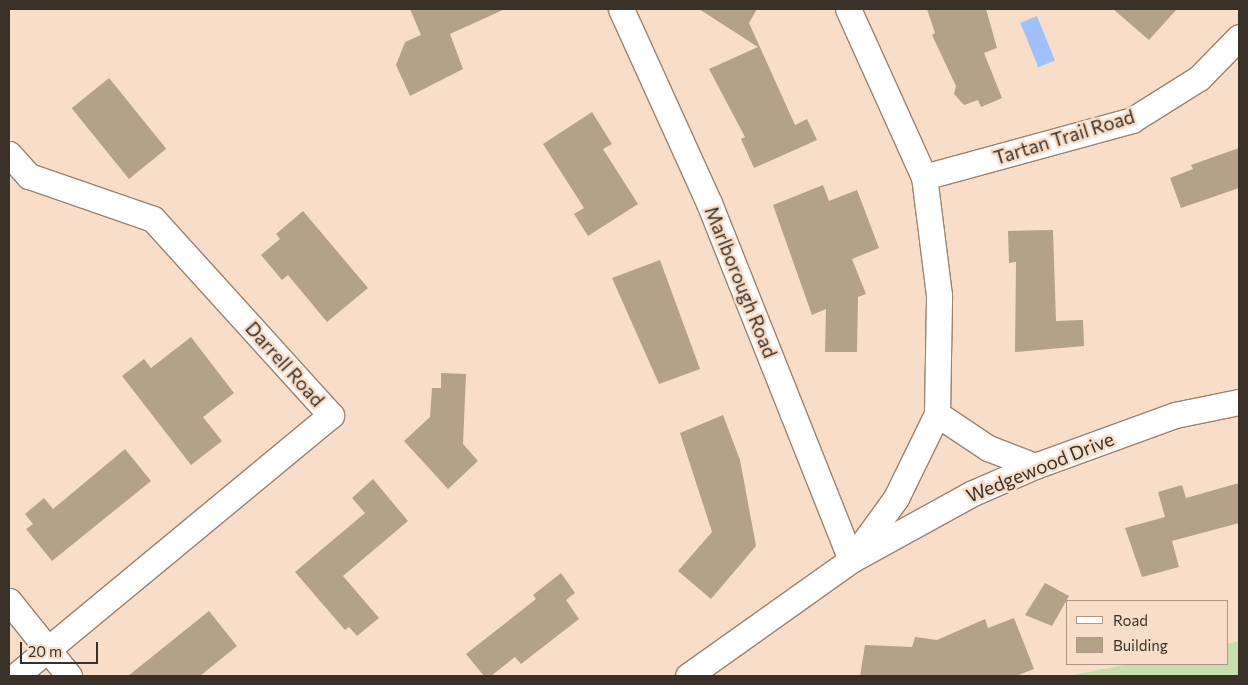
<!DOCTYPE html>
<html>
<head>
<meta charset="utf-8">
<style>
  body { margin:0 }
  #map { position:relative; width:1248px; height:685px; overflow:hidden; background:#f8dec9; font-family:Commissioner,sans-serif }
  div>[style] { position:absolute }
  .green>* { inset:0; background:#c7dfac }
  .water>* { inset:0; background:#9fc0fd; transform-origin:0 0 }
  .building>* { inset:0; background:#b3a188; transform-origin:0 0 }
  .roads { filter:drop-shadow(1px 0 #9a8370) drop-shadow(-1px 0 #9a8370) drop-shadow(0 1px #9a8370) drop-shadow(0 -1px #9a8370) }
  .minor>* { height:25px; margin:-12.5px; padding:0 12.5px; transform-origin:12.5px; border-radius:12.5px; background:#fff }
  span { translate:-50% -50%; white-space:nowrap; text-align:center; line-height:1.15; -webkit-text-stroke:5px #f8dec9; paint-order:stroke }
  .street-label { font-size:19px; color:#393027 }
  .frame { position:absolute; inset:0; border:10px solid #393027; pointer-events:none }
  .legend { position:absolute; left:1066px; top:600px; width:162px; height:65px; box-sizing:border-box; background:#f8dec9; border:1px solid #ac9888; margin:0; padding:6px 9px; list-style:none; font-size:15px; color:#393027 }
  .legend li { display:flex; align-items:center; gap:10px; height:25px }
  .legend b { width:25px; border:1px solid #ac9888 }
  .scale { position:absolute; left:20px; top:642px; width:78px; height:22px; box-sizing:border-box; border:2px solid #393027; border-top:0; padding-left:6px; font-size:15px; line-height:18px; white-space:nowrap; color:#393027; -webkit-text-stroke:4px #f8dec9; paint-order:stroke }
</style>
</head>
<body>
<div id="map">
  <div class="green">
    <i style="clip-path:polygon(1239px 641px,1239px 676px,1068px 676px,1129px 664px,1227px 664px,1227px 644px)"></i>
  </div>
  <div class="water">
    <i style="left:1037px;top:16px;width:48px;height:18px;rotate:68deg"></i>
  </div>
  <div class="building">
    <i style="clip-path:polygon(410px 9px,505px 9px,450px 34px,463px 69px,410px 96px,396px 65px,405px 42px,421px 35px)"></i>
    <i style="clip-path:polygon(699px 9px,757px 9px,749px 23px,795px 125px,807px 119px,817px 140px,754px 168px,741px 139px,745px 137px,709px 69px,758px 47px)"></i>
    <i style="clip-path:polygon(927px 9px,986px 9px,997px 48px,984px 53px,1002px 98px,981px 107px,978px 100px,964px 105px,954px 94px,956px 86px,932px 35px,935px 33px)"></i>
    <i style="clip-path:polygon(1113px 9px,1177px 9px,1149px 40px)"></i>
    <i style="left:109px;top:78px;width:91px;height:48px;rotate:51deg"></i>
    <i style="clip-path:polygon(592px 112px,612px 144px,603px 149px,638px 204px,588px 236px,574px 214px,584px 208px,543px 144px)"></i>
    <i style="clip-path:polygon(1239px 148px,1239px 188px,1181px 208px,1170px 178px,1193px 169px,1191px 165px)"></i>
    <i style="clip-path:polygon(823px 185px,829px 201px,857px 190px,879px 248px,852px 259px,866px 294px,858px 297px,857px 352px,825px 352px,826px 309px,812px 315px,773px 205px)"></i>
    <i style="clip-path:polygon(303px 211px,368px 288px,327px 322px,288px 275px,282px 280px,261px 255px,280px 239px,276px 234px)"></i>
    <i style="clip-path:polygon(1053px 230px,1056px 321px,1083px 320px,1084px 346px,1015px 352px,1016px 262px,1009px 263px,1008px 231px)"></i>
    <i style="clip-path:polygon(660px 260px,700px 369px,659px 384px,612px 278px)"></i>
    <i style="clip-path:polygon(191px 337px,234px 393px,203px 417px,222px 441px,191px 465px,122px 376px,144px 359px,151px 368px)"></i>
    <i style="clip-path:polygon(441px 373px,466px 374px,463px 444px,478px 461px,448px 489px,404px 441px,430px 417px,432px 388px,441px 388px)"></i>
    <i style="clip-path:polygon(723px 415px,740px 460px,756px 546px,711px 599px,678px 571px,712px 532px,680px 433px)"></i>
    <i style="clip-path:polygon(125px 449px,151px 481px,52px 561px,26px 529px,33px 524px,25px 514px,44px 498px,53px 509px)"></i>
    <i style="clip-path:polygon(373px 479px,408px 521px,343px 576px,379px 618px,357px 636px,349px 627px,345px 630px,295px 572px,365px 513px,352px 498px)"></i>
    <i style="clip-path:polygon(1239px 483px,1239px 523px,1172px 541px,1179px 567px,1142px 577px,1125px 528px,1165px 517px,1158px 492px,1182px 485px,1186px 498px)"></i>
    <i style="clip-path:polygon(561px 573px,575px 593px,566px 600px,579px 619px,521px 664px,515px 657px,491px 676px,484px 676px,466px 654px,536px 599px,533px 595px)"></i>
    <i style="clip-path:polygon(1045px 583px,1069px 596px,1052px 626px,1025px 615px)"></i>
    <i style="clip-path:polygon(209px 611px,237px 646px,200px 676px,128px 676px)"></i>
    <i style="clip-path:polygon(1014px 618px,1034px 669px,1016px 676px,860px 676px,865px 645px,912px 647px,915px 637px,937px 640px,985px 619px,988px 628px)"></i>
  </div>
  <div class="roads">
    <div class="minor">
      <i style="left:621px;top:9px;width:213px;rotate:65.6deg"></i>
      <i style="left:709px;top:203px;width:384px;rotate:68.3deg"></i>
      <i style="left:851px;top:560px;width:139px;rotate:-28.8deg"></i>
      <i style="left:973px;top:493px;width:68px;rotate:-23.5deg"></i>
      <i style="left:1035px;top:466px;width:149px;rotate:-20deg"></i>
      <i style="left:1175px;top:415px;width:65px;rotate:-11.5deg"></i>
      <i style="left:9px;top:154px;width:30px;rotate:48deg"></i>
      <i style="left:29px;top:176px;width:131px;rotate:19.1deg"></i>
      <i style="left:153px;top:219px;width:265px;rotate:47.8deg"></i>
      <i style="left:331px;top:415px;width:409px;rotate:140.4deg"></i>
      <i style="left:924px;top:177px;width:216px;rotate:-15.3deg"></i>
      <i style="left:1132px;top:120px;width:79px;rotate:-32.1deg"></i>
      <i style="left:1199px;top:78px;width:57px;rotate:-45.7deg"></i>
      <i style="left:937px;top:414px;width:61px;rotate:33.7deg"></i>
      <i style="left:988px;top:448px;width:50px;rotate:21deg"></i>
      <i style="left:9px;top:601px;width:96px;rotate:51.3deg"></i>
      <i style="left:688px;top:676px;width:200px;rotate:-35.4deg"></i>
      <i style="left:851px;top:560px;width:77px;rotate:-54deg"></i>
      <i style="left:896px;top:498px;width:93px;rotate:-64deg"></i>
      <i style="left:937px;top:414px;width:119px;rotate:-89deg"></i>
      <i style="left:939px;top:295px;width:119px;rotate:-97.2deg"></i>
      <i style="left:924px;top:177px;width:184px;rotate:-114.3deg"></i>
    </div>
  </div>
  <div class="street-label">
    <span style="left:1064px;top:137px;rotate:-17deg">Tartan Trail Road</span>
    <span style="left:741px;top:282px;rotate:68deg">Marlborough Road</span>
    <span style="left:285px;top:364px;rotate:48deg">Darrell Road</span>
    <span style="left:1040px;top:467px;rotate:-22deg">Wedgewood Drive</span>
  </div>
  <div class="frame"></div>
  <ul class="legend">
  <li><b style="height:6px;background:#fff"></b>Road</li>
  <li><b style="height:14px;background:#b3a188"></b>Building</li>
  </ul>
  <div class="scale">20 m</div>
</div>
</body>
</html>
